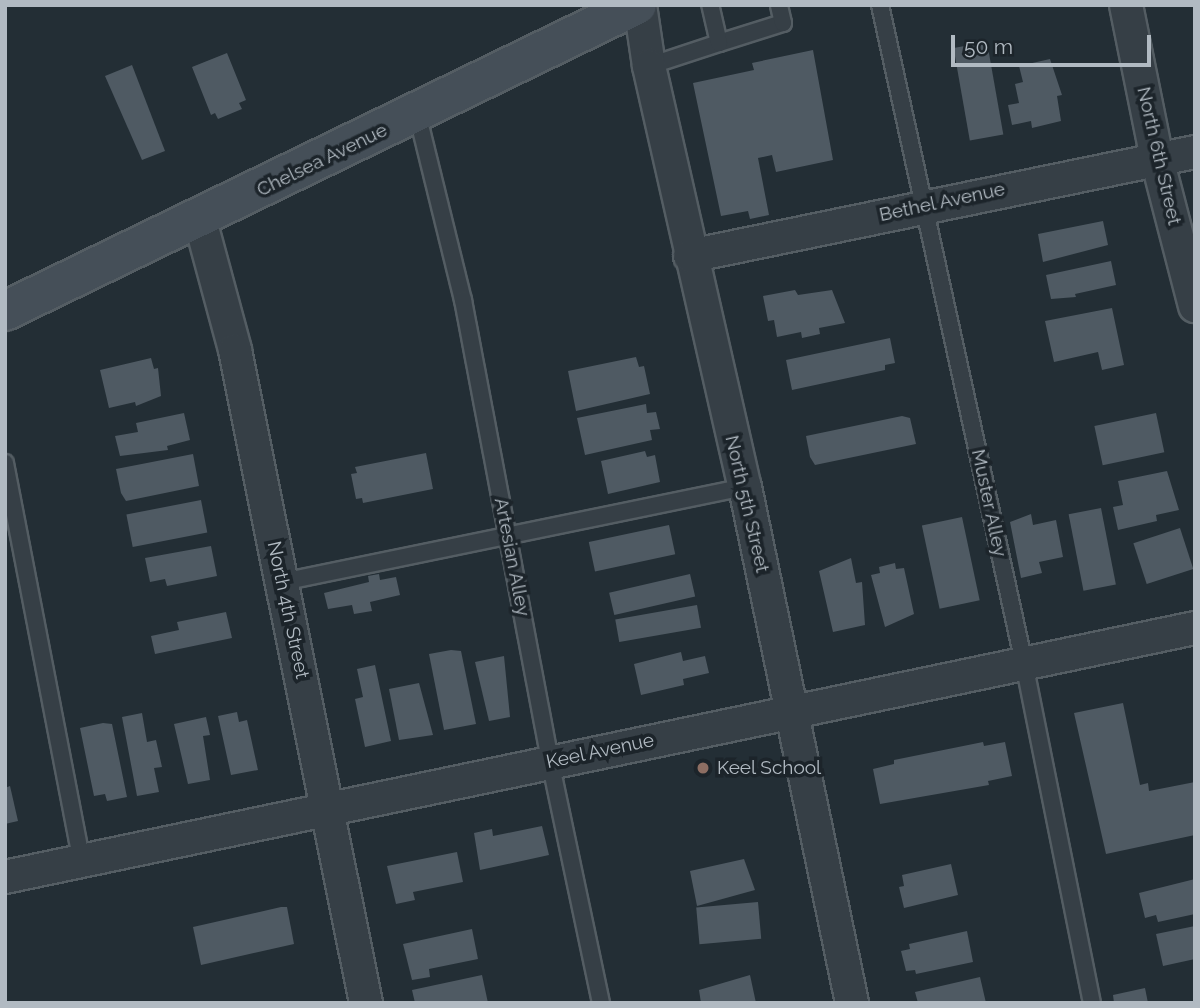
<!DOCTYPE html>
<html>
<head>
<meta charset="utf-8">
<style>
  body { margin:0 }
  #map { position:relative; width:1200px; height:1008px; overflow:hidden; background:#232e35; font-family:Raleway,sans-serif }
  div>[style] { position:absolute }
  .building>* { inset:0; background:#4f5a63; transform-origin:0 0 }
  .roads { filter:drop-shadow(2px 0 #545d63) drop-shadow(-2px 0 #545d63) drop-shadow(0 2px #545d63) drop-shadow(0 -2px #545d63) }
  .service>* { height:16px; margin:-8px; padding:0 8px; transform-origin:8px; border-radius:8px; background:#363f46 }
  .minor>* { height:32px; margin:-16px; padding:0 16px; transform-origin:16px; border-radius:16px; background:#363f46 }
  .secondary>* { height:38px; margin:-19px; padding:0 19px; transform-origin:19px; border-radius:19px; background:#454f58 }
  .dots>* { width:19px; height:19px; translate:-50% -50%; box-sizing:border-box; border:4px solid #1c242a; border-radius:50% }
  span { translate:-50% -50%; white-space:nowrap; text-align:center; line-height:1.15; -webkit-text-stroke:7px #1c242a; paint-order:stroke }
  .street-label { font-size:19px; color:#b1bac2 }
  .poi-label { font-size:19px; color:#b1bac2 }
  .left { translate:0 -50%; text-align:left }
  .frame { position:absolute; inset:0; border:7px solid #b1bac2; pointer-events:none }
  .scale { position:absolute; left:951px; top:35px; width:200px; height:32px; box-sizing:border-box; border:4px solid #b1bac2; border-top:0; padding-left:9px; font-size:21px; line-height:24px; white-space:nowrap; color:#b1bac2; -webkit-text-stroke:5px #1c242a; paint-order:stroke }
</style>
</head>
<body>
<div id="map">
  <div class="building">
    <i style="left:987px;top:42px;width:94px;height:34px;rotate:80deg"></i>
    <i style="clip-path:polygon(813px 50px,833px 160px,776px 172px,772px 155px,758px 158px,769px 215px,750px 219px,748px 211px,721px 216px,693px 83px,754px 70px,752px 63px)"></i>
    <i style="clip-path:polygon(227px 53px,246px 100px,239px 103px,242px 109px,218px 119px,215px 113px,211px 115px,192px 67px)"></i>
    <i style="clip-path:polygon(1050px 59px,1062px 95px,1057px 96px,1061px 121px,1032px 128px,1031px 121px,1012px 125px,1008px 105px,1019px 103px,1015px 84px,1023px 82px,1019px 66px)"></i>
    <i style="clip-path:polygon(132px 65px,165px 151px,142px 160px,105px 76px)"></i>
    <i style="clip-path:polygon(1103px 221px,1108px 245px,1043px 262px,1038px 234px)"></i>
    <i style="clip-path:polygon(1111px 261px,1116px 285px,1075px 294px,1076px 297px,1051px 299px,1046px 275px)"></i>
    <i style="clip-path:polygon(795px 290px,798px 295px,832px 290px,845px 323px,819px 328px,820px 334px,802px 338px,801px 332px,777px 337px,774px 320px,768px 321px,763px 296px)"></i>
    <i style="clip-path:polygon(1112px 308px,1124px 365px,1102px 370px,1098px 352px,1054px 362px,1045px 321px)"></i>
    <i style="clip-path:polygon(890px 338px,895px 363px,885px 365px,885px 370px,792px 390px,786px 360px)"></i>
    <i style="clip-path:polygon(636px 357px,639px 367px,644px 366px,650px 394px,576px 411px,568px 371px)"></i>
    <i style="clip-path:polygon(151px 358px,154px 369px,158px 368px,161px 396px,136px 406px,135px 402px,109px 408px,100px 370px)"></i>
    <i style="clip-path:polygon(646px 404px,647px 413px,656px 412px,660px 429px,650px 430px,652px 440px,585px 455px,577px 418px)"></i>
    <i style="clip-path:polygon(184px 413px,190px 440px,167px 446px,168px 450px,120px 456px,115px 436px,138px 432px,136px 423px)"></i>
    <i style="left:1156px;top:413px;width:40px;height:63px;rotate:78deg"></i>
    <i style="clip-path:polygon(902px 416px,910px 418px,916px 444px,815px 465px,810px 457px,806px 436px)"></i>
    <i style="clip-path:polygon(645px 451px,647px 457px,655px 455px,660px 482px,608px 494px,601px 461px)"></i>
    <i style="clip-path:polygon(426px 453px,433px 489px,363px 503px,362px 498px,356px 499px,351px 474px,357px 473px,355px 467px)"></i>
    <i style="clip-path:polygon(193px 454px,199px 486px,126px 501px,121px 493px,116px 469px)"></i>
    <i style="clip-path:polygon(1167px 471px,1179px 510px,1156px 515px,1157px 521px,1118px 530px,1113px 507px,1123px 505px,1118px 481px)"></i>
    <i style="left:201px;top:500px;width:33px;height:76px;rotate:79deg"></i>
    <i style="left:1101px;top:508px;width:78px;height:33px;rotate:79deg"></i>
    <i style="clip-path:polygon(1031px 514px,1033px 525px,1056px 520px,1063px 557px,1039px 562px,1042px 573px,1021px 578px,1010px 522px)"></i>
    <i style="left:962px;top:517px;width:85px;height:41px;rotate:78deg"></i>
    <i style="left:669px;top:525px;width:30px;height:82px;rotate:78deg"></i>
    <i style="left:1180px;top:528px;width:43px;height:49px;rotate:72deg"></i>
    <i style="clip-path:polygon(211px 546px,217px 576px,167px 586px,165px 579px,150px 582px,145px 558px)"></i>
    <i style="clip-path:polygon(851px 558px,856px 583px,862px 582px,865px 625px,833px 632px,819px 571px)"></i>
    <i style="clip-path:polygon(895px 563px,896px 569px,904px 568px,914px 614px,885px 627px,871px 575px,880px 573px,879px 567px)"></i>
    <i style="clip-path:polygon(379px 574px,380px 580px,396px 577px,400px 595px,370px 602px,372px 611px,354px 614px,352px 605px,328px 609px,324px 593px,369px 582px,368px 576px)"></i>
    <i style="left:690px;top:574px;width:23px;height:83px;rotate:77deg"></i>
    <i style="left:697px;top:605px;width:23px;height:83px;rotate:80deg"></i>
    <i style="clip-path:polygon(226px 612px,232px 638px,155px 654px,151px 636px,179px 630px,177px 622px)"></i>
    <i style="clip-path:polygon(451px 650px,461px 651px,476px 724px,444px 730px,429px 654px)"></i>
    <i style="clip-path:polygon(681px 652px,683px 661px,705px 656px,709px 673px,683px 679px,684px 685px,641px 695px,634px 664px)"></i>
    <i style="clip-path:polygon(504px 656px,510px 717px,489px 721px,475px 662px)"></i>
    <i style="clip-path:polygon(375px 665px,391px 741px,365px 747px,355px 699px,363px 697px,357px 669px)"></i>
    <i style="clip-path:polygon(419px 683px,433px 735px,399px 740px,389px 689px)"></i>
    <i style="clip-path:polygon(1123px 703px,1140px 785px,1148px 783px,1149px 791px,1195px 782px,1195px 835px,1106px 854px,1074px 713px)"></i>
    <i style="clip-path:polygon(237px 712px,239px 722px,247px 720px,258px 770px,231px 775px,218px 716px)"></i>
    <i style="clip-path:polygon(142px 713px,147px 742px,156px 740px,162px 767px,154px 768px,159px 792px,137px 796px,122px 717px)"></i>
    <i style="clip-path:polygon(206px 717px,210px 735px,203px 736px,210px 780px,188px 784px,174px 724px)"></i>
    <i style="clip-path:polygon(103px 723px,112px 724px,127px 797px,107px 801px,105px 794px,94px 796px,80px 728px)"></i>
    <i style="clip-path:polygon(983px 742px,984px 746px,1005px 742px,1012px 776px,988px 781px,989px 785px,880px 804px,873px 769px,894px 764px,894px 760px)"></i>
    <i style="clip-path:polygon(10px 786px,18px 821px,5px 824px,5px 788px)"></i>
    <i style="clip-path:polygon(542px 826px,549px 855px,480px 870px,474px 833px,492px 829px,493px 836px)"></i>
    <i style="clip-path:polygon(457px 852px,463px 882px,413px 892px,415px 900px,396px 904px,387px 866px)"></i>
    <i style="clip-path:polygon(744px 859px,755px 890px,697px 906px,690px 871px)"></i>
    <i style="clip-path:polygon(951px 864px,958px 895px,904px 908px,899px 887px,904px 886px,902px 875px)"></i>
    <i style="clip-path:polygon(1195px 879px,1195px 914px,1158px 922px,1156px 915px,1145px 918px,1139px 893px)"></i>
    <i style="left:758px;top:902px;width:37px;height:62px;rotate:85deg"></i>
    <i style="clip-path:polygon(281px 907px,287px 907px,294px 944px,201px 965px,193px 927px)"></i>
    <i style="clip-path:polygon(1195px 926px,1195px 959px,1163px 966px,1156px 934px)"></i>
    <i style="clip-path:polygon(472px 929px,478px 959px,429px 969px,430px 977px,412px 980px,403px 944px)"></i>
    <i style="clip-path:polygon(967px 931px,973px 962px,916px 974px,915px 970px,906px 971px,901px 951px,910px 949px,909px 944px)"></i>
    <i style="clip-path:polygon(482px 975px,488px 1003px,415px 1003px,412px 990px)"></i>
    <i style="clip-path:polygon(750px 975px,756px 1003px,701px 1003px,699px 990px)"></i>
    <i style="clip-path:polygon(980px 977px,986px 1003px,918px 1003px,915px 992px)"></i>
    <i style="clip-path:polygon(1145px 988px,1148px 1003px,1114px 1003px,1113px 995px)"></i>
  </div>
  <div class="roads">
    <div class="service">
      <i style="left:880px;top:5px;width:674px;rotate:77.66deg"></i>
      <i style="left:1024px;top:663px;width:347px;rotate:78.7deg"></i>
      <i style="left:719px;top:43px;width:67px;rotate:-17.4deg"></i>
      <i style="left:783px;top:23px;width:18px;rotate:-103deg"></i>
      <i style="left:649px;top:66px;width:74px;rotate:-18.2deg"></i>
      <i style="left:719px;top:43px;width:39px;rotate:-103deg"></i>
      <i style="left:417px;top:113px;width:193px;rotate:76.2deg"></i>
      <i style="left:463px;top:300px;width:469px;rotate:79.3deg"></i>
      <i style="left:550px;top:761px;width:247px;rotate:78.1deg"></i>
      <i style="left:5px;top:463px;width:405px;rotate:79.1deg"></i>
      <i style="left:282px;top:582px;width:473px;rotate:-11.6deg"></i>
    </div>
    <div class="minor">
      <i style="left:640px;top:5px;width:62px;rotate:81.6deg"></i>
      <i style="left:649px;top:66px;width:432px;rotate:77.2deg"></i>
      <i style="left:745px;top:487px;width:527px;rotate:78.28deg"></i>
      <i style="left:1126px;top:5px;width:157px;rotate:78.6deg"></i>
      <i style="left:1157px;top:159px;width:152px;rotate:75.5deg"></i>
      <i style="left:200px;top:220px;width:135px;rotate:74.9deg"></i>
      <i style="left:235px;top:350px;width:666px;rotate:78.66deg"></i>
      <i style="left:690px;top:256px;width:516px;rotate:-11.64deg"></i>
      <i style="left:5px;top:877px;width:1216px;rotate:-11.82deg"></i>
    </div>
    <div class="secondary">
      <i style="left:5px;top:311px;width:702px;rotate:-25.84deg"></i>
    </div>
  </div>
  <div class="dots">
    <i style="left:703px;top:768px;background:#8d6e63"></i>
  </div>
  <div class="street-label">
    <span style="left:1159px;top:156px;rotate:77deg">North 6th Street</span>
    <span style="left:322px;top:160px;rotate:-26deg">Chelsea Avenue</span>
    <span style="left:942px;top:202px;rotate:-12deg">Bethel Avenue</span>
    <span style="left:989px;top:503px;rotate:78deg">Muster Alley</span>
    <span style="left:747px;top:504px;rotate:77deg">North 5th Street</span>
    <span style="left:512px;top:557px;rotate:79deg">Artesian Alley</span>
    <span style="left:288px;top:610px;rotate:78deg">North 4th Street</span>
    <span style="left:600px;top:751px;rotate:-12deg">Keel Avenue</span>
  </div>
  <div class="poi-label">
    <span class="left" style="left:717px;top:768px">Keel School</span>
  </div>
  <div class="frame"></div>
  <div class="scale">50 m</div>
</div>
</body>
</html>
